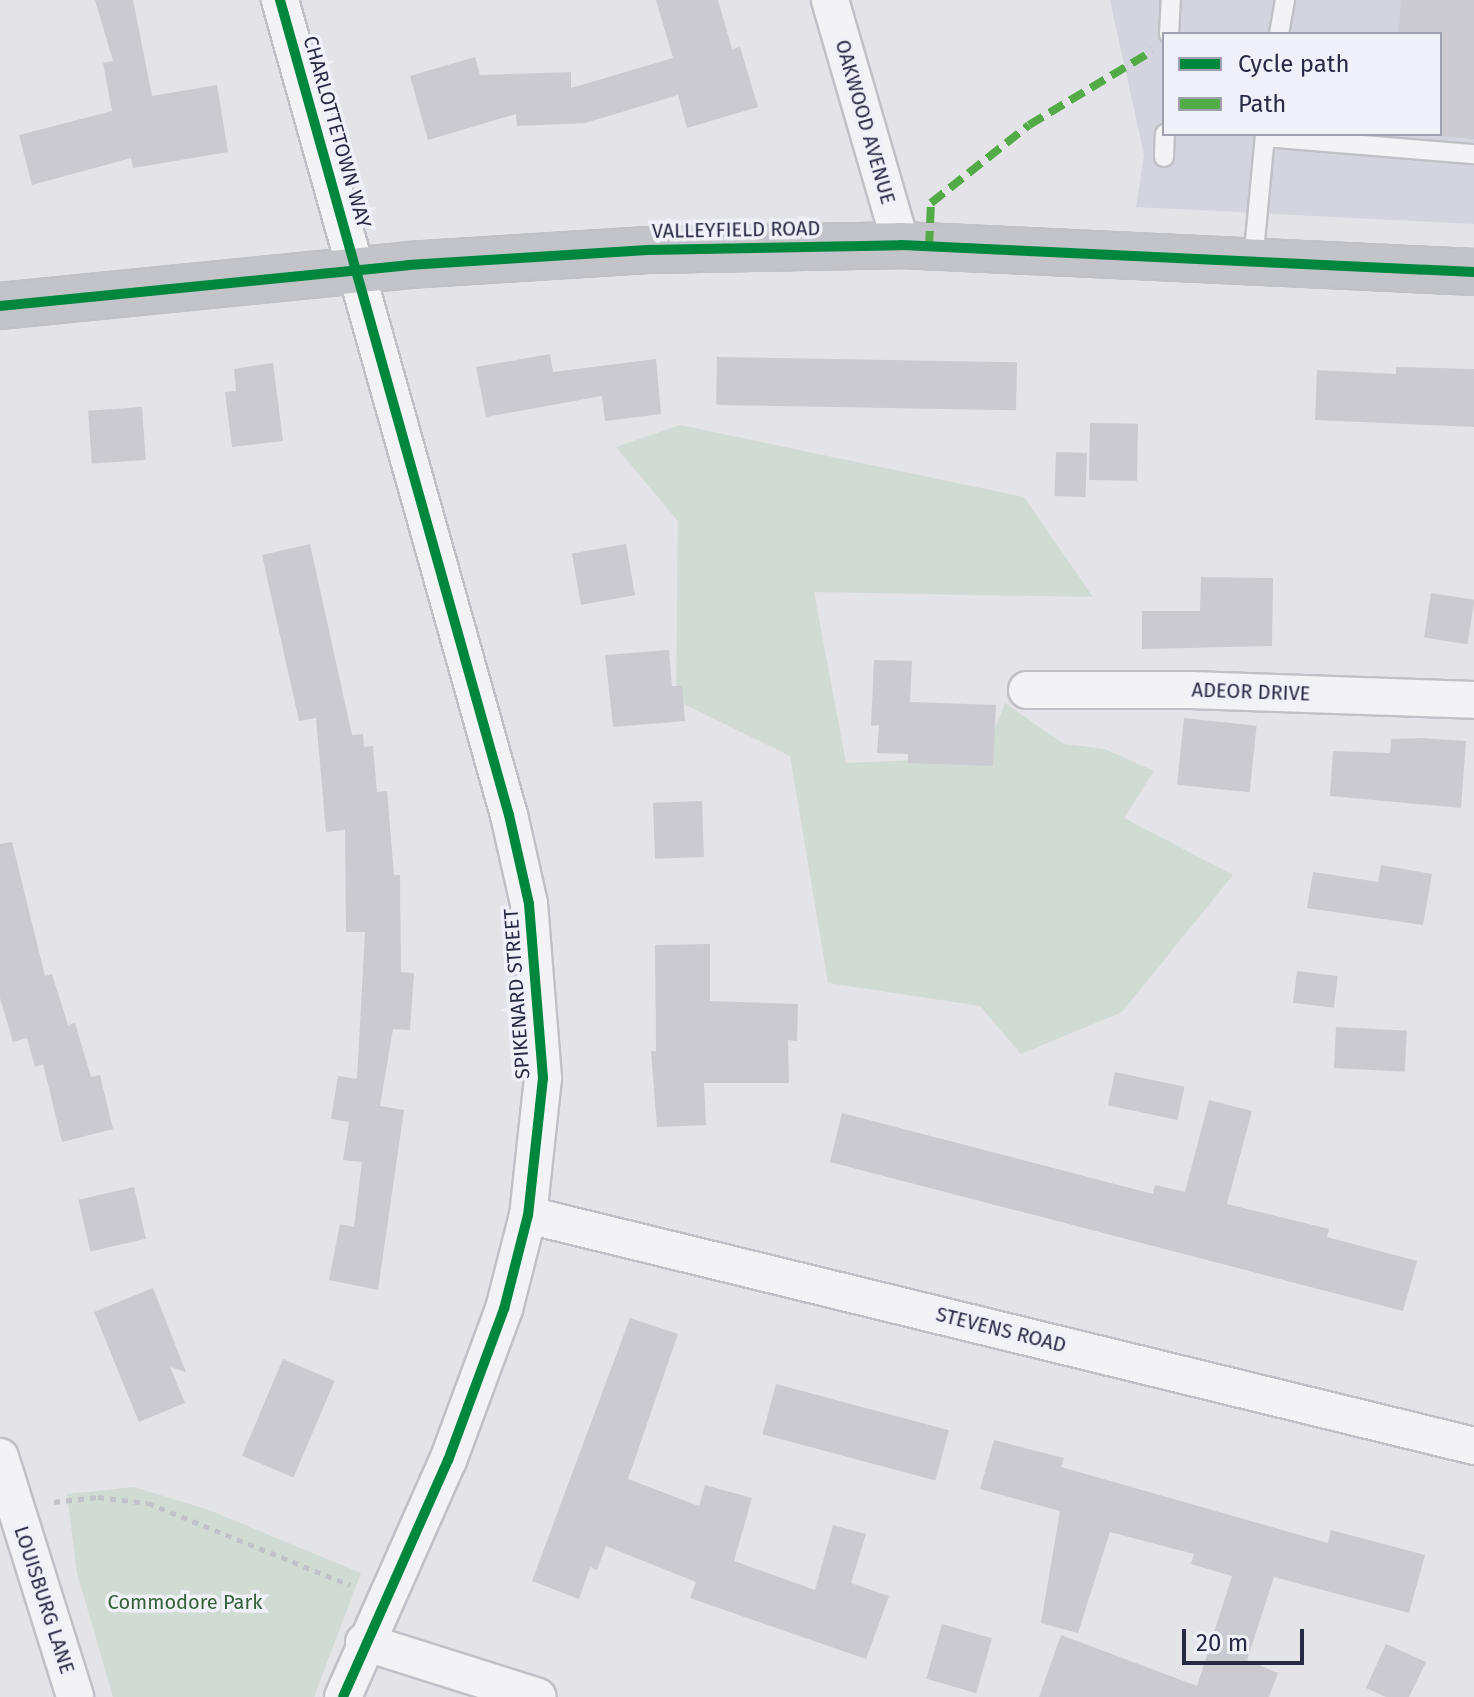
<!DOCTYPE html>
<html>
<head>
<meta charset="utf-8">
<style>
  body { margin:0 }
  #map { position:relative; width:1474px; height:1697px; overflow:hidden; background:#e3e3e8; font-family:"Fira Sans",sans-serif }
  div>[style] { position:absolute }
  .built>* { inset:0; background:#d3d4de }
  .green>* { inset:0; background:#d0dcd3 }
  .building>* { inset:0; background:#cacad0; transform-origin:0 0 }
  .path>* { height:5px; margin-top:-2.5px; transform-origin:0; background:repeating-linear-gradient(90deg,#c1c2c9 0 6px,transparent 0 12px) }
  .roads { filter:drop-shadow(2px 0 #c0c0c6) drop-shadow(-2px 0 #c0c0c6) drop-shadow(0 2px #c0c0c6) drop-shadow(0 -2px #c0c0c6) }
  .lane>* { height:18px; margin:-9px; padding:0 9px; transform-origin:9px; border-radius:9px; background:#f3f3f5 }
  .street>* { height:36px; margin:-18px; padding:0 18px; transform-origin:18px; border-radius:18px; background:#f3f3f5 }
  .secondary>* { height:44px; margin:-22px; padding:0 22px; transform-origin:22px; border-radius:22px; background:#c3c3ca }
  .quiet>* { height:8px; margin-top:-4px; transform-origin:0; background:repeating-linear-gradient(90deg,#53ab47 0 16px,transparent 0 24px) }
  .cycleway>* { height:10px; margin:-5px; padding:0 5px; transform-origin:5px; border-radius:5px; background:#00873e }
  span { translate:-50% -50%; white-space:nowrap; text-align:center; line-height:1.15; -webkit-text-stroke:7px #f0f1f8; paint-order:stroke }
  .street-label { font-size:20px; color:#272a44 }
  .park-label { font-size:20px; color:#336236 }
  .legend { position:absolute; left:1162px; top:32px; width:280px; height:104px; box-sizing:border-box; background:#f0f1f8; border:2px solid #a0a1b0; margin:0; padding:10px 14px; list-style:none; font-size:24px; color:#272a44 }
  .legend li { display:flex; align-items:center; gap:16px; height:40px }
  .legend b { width:40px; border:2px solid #a0a1b0 }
  .scale { position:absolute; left:1182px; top:1629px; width:122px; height:36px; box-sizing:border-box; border:4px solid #272a44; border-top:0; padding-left:10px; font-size:24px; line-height:28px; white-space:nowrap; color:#272a44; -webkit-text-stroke:6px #f0f1f8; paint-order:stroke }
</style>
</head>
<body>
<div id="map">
  <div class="built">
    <i style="clip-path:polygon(evenodd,1110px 0,1474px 0,1474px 224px,1136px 207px,1144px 155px,1110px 0,1164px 34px,1440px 34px,1440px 134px,1164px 134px,1164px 34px)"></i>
  </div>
  <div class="green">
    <i style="clip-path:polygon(680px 425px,1024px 497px,1093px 597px,814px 592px,846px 763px,984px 757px,1005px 703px,1064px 744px,1105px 749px,1154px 771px,1124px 818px,1233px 875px,1122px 1012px,1021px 1054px,980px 1006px,828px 983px,790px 756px,676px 700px,678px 521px,616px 447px)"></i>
    <i style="clip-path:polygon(134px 1487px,209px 1510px,361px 1573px,314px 1697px,113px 1697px,77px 1573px,67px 1494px)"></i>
  </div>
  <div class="building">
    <i style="clip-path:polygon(95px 0,133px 0,152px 96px,217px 85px,228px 152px,133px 168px,131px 158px,32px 185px,19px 135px,112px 111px,103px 63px,113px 61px)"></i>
    <i style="clip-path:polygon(656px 0,718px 0,732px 49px,740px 47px,758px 107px,687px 128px,678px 95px,585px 123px,517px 126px,516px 114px,428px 140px,410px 76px,475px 57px,480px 75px,571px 72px,571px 88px,673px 58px)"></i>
    <i style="clip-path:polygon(1401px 0,1474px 0,1474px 139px,1440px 136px,1440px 34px,1398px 34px)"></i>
    <i style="clip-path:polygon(550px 354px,553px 372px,656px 359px,661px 414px,605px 421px,602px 396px,486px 417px,476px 367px)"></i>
    <i style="left:717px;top:357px;width:300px;height:48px;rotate:1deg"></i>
    <i style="clip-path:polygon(273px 363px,283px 441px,232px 447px,225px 392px,236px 391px,234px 369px)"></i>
    <i style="clip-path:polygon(1396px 367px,1474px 369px,1474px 427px,1315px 420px,1317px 370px,1396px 374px)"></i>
    <i style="left:142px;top:407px;width:53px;height:54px;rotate:86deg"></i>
    <i style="left:1090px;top:423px;width:48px;height:57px;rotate:1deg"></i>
    <i style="left:1056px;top:452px;width:31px;height:44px;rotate:2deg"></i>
    <i style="clip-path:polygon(310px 544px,352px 735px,363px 734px,364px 747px,373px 746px,377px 792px,387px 791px,394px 875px,400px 875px,401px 972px,414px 973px,410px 1030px,393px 1029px,380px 1106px,404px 1110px,378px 1290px,329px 1280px,340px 1224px,354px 1227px,362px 1162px,343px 1160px,349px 1122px,331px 1119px,338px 1076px,357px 1079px,365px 932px,346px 932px,345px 830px,326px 832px,316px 718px,299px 721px,262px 555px)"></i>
    <i style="left:626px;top:544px;width:52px;height:55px;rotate:80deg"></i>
    <i style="clip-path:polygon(1201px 577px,1273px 578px,1272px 646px,1142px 649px,1142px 611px,1200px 611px)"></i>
    <i style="left:1431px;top:593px;width:44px;height:45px;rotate:9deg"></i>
    <i style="clip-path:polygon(669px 650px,672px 686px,682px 686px,685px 721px,613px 727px,605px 655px)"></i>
    <i style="clip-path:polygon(874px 660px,912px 661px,910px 702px,996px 705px,993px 766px,908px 763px,908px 754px,877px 753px,879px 725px,871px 726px)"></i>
    <i style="left:1184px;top:718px;width:73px;height:67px;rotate:6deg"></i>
    <i style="clip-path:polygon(1420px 738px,1466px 741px,1461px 808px,1330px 796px,1333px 751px,1390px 753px,1391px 739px)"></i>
    <i style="left:702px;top:801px;width:56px;height:49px;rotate:88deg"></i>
    <i style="clip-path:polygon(12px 842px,45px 976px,52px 974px,68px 1025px,75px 1023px,91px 1077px,100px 1075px,113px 1129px,62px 1142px,43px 1064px,35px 1067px,27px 1038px,13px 1042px,0 998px,0 844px)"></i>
    <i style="clip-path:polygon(1381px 865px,1432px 874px,1423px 925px,1307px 908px,1313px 872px,1378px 882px)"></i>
    <i style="clip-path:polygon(710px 944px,710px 1001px,798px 1004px,797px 1041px,788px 1040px,789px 1083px,704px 1083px,706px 1125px,657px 1127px,651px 1051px,656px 1051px,655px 945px)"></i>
    <i style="left:1297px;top:971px;width:41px;height:32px;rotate:7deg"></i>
    <i style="left:1336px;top:1027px;width:71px;height:41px;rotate:3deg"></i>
    <i style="left:1115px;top:1072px;width:71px;height:34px;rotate:12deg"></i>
    <i style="clip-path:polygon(1209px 1100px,1252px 1111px,1227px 1204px,1329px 1229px,1327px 1237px,1417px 1261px,1403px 1311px,830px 1162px,842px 1113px,1153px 1194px,1155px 1185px,1185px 1192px)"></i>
    <i style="left:134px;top:1187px;width:53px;height:57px;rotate:77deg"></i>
    <i style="clip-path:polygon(153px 1288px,186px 1372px,170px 1367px,185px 1403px,139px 1422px,94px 1312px)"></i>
    <i style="clip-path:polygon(630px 1318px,678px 1334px,628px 1479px,699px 1506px,705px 1485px,752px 1498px,734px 1561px,815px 1590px,833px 1525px,866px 1534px,851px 1583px,889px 1596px,866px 1659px,690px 1598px,696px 1582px,606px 1546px,597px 1570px,590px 1567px,579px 1599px,532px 1581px)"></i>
    <i style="left:283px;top:1359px;width:56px;height:105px;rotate:23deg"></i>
    <i style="left:776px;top:1384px;width:179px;height:52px;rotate:15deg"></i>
    <i style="clip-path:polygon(994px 1440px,1064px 1458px,1061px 1467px,1328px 1543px,1331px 1530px,1425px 1555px,1409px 1613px,1274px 1577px,1247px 1660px,1278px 1673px,1269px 1697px,1039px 1697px,1061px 1635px,1197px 1686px,1232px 1576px,1191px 1564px,1194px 1554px,1110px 1532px,1078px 1633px,1041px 1623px,1060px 1511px,980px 1489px)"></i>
    <i style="left:942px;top:1624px;width:52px;height:57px;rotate:16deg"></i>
    <i style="clip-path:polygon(1386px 1644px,1426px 1662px,1409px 1697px,1386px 1697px,1366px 1688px)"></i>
  </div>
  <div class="path">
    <i style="left:54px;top:1502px;width:44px;rotate:-6.5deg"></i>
    <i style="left:98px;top:1497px;width:50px;rotate:6.8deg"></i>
    <i style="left:148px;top:1503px;width:218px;rotate:22.1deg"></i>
  </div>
  <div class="roads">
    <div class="lane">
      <i style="left:1169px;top:34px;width:34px;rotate:-87deg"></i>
      <i style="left:1279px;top:34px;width:35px;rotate:-80deg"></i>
      <i style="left:1265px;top:137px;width:210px;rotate:4.7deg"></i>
      <i style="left:1164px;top:157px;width:23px;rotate:-88deg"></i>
      <i style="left:1253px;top:262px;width:129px;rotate:-84.6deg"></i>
    </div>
    <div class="street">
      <i style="left:280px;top:0;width:847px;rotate:74.31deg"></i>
      <i style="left:509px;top:815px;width:91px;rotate:77.3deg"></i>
      <i style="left:529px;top:904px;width:175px;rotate:85.4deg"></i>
      <i style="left:543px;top:1078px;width:138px;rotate:96.2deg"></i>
      <i style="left:528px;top:1215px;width:97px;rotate:104.3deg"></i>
      <i style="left:504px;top:1309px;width:161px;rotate:110.3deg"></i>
      <i style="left:448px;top:1460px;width:259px;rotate:113.9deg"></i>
      <i style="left:830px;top:0;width:255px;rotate:73.8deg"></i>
      <i style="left:1027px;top:690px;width:164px"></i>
      <i style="left:1191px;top:690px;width:283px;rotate:2deg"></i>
      <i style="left:528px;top:1215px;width:974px;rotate:13.72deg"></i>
      <i style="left:0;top:1457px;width:251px;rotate:72.6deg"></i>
      <i style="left:364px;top:1642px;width:182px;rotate:17.5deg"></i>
    </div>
    <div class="secondary">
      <i style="left:0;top:306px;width:410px;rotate:-5.7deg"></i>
      <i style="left:408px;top:265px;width:240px;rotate:-3.6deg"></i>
      <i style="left:648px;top:250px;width:253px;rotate:-1.1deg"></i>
      <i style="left:901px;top:245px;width:574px;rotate:2.7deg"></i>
    </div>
  </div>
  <div class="quiet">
    <i style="left:929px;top:247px;width:44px;rotate:-87.4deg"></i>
    <i style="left:931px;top:203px;width:125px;rotate:-38.5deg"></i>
    <i style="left:1029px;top:125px;width:144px;rotate:-31deg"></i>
  </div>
  <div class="cycleway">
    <i style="left:280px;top:0;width:847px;rotate:74.31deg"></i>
    <i style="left:509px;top:815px;width:91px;rotate:77.3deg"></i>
    <i style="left:529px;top:904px;width:175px;rotate:85.4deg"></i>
    <i style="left:543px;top:1078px;width:138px;rotate:96.2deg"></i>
    <i style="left:528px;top:1215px;width:97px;rotate:104.3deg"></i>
    <i style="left:504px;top:1309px;width:161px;rotate:110.3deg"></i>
    <i style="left:448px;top:1460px;width:259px;rotate:113.9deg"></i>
    <i style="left:0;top:306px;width:410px;rotate:-5.7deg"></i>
    <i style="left:408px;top:265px;width:240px;rotate:-3.6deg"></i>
    <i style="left:648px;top:250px;width:253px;rotate:-1.1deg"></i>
    <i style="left:901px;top:245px;width:574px;rotate:2.7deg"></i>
  </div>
  <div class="street-label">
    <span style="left:865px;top:122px;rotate:74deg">OAKWOOD AVENUE</span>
    <span style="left:337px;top:132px;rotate:74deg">CHARLOTTETOWN WAY</span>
    <span style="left:736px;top:230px;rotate:-1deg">VALLEYFIELD ROAD</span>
    <span style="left:1251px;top:692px;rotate:2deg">ADEOR DRIVE</span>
    <span style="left:517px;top:994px;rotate:-94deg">SPIKENARD STREET</span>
    <span style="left:1001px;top:1330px;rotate:14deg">STEVENS ROAD</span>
    <span style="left:44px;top:1600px;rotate:72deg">LOUISBURG LANE</span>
  </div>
  <div class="park-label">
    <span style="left:185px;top:1602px">Commodore Park</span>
  </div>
  <ul class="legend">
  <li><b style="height:10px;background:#00873e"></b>Cycle path</li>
  <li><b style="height:10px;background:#53ab47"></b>Path</li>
  </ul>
  <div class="scale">20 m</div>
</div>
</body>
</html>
